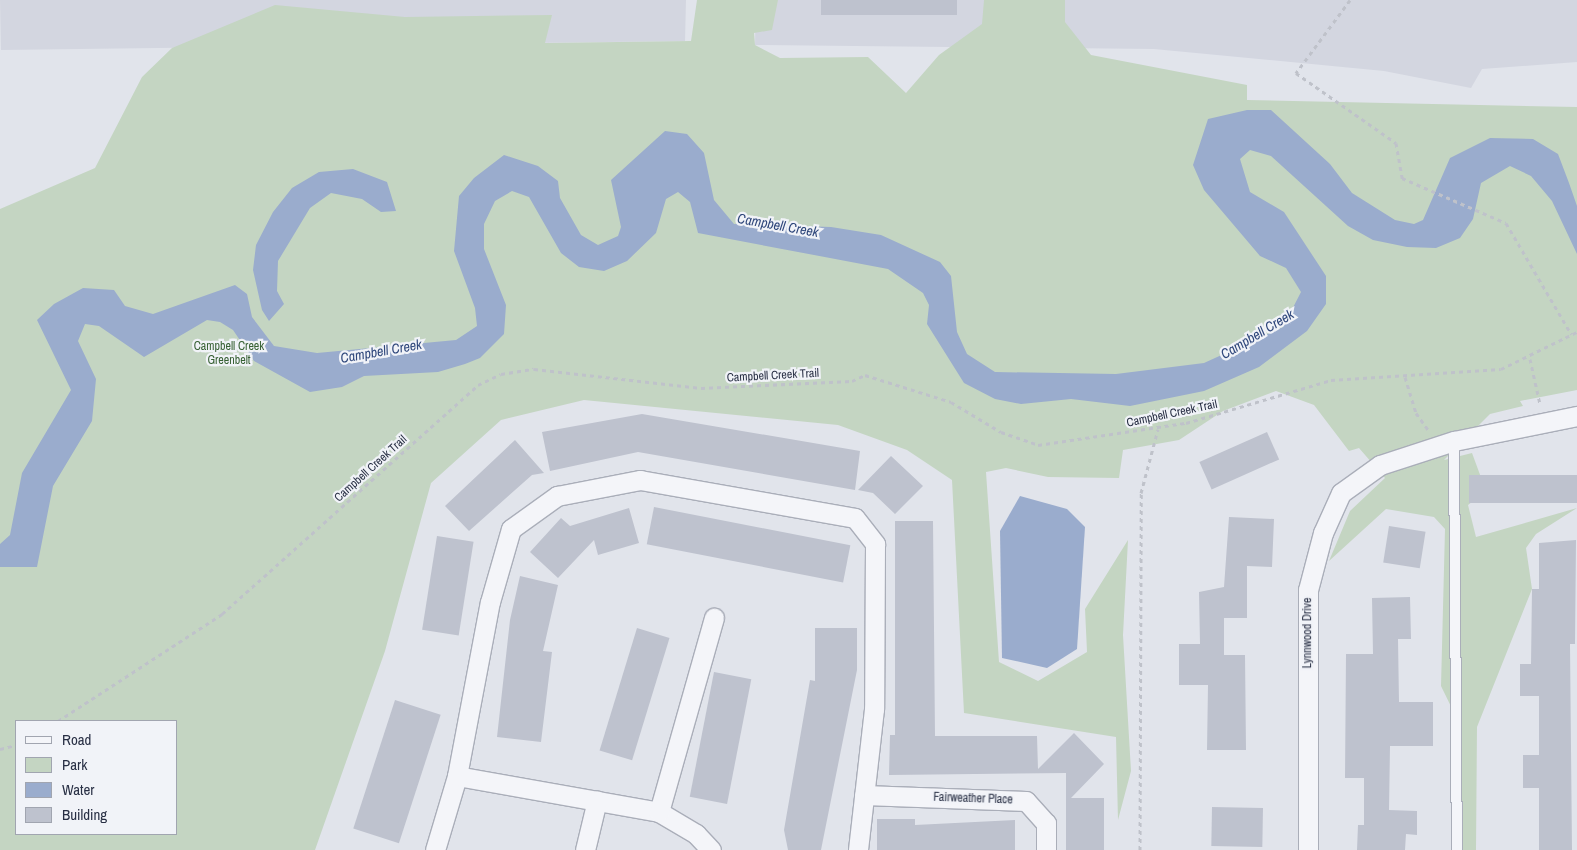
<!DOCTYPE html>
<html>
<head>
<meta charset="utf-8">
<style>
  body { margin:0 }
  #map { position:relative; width:1577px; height:850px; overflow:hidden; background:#e1e4eb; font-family:"Archivo Narrow",sans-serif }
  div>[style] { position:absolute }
  .built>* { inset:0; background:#d3d6e0 }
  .green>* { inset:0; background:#c4d5c2 }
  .water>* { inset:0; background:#9aaccd }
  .building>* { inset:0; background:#bec2ce; transform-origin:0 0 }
  .path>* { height:3px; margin-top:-1.5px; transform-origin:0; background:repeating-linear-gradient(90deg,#bfc2ca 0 4px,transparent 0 8px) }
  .roads { filter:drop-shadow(1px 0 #aaaeb9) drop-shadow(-1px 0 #aaaeb9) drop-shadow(0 1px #aaaeb9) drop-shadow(0 -1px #aaaeb9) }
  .lane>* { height:10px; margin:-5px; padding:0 5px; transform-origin:5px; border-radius:5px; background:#f4f5f9 }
  .street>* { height:19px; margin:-9.5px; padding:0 9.5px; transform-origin:9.5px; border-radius:9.5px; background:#f4f5f9 }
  span { translate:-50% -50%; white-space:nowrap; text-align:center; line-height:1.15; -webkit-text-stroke:4.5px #f1f3f8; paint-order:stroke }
  .park-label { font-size:12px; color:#376134 }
  .street-label { font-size:12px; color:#282f44 }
  .water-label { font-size:14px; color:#2f477b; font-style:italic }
  .legend { position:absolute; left:15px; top:720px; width:162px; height:115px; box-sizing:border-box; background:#f1f3f8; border:1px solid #a1a5b0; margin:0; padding:6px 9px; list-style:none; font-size:15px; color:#282f44 }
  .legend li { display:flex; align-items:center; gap:10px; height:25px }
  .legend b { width:25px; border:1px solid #a1a5b0 }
</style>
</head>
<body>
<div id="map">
  <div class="built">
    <i style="clip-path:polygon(0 0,686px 0,685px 41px,1px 50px)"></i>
    <i style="clip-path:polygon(756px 0,1577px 0,1577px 62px,1482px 69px,1471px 88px,1384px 71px,1154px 49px,755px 45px)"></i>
  </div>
  <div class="green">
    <i style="clip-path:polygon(evenodd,697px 0,778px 0,772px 30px,754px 33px,755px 45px,780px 58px,868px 57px,906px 93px,939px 55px,982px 24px,984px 0,1065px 0,1065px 22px,1091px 55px,1247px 85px,1247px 100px,1577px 107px,1577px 390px,1520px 401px,1523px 406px,1490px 414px,1444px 460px,1472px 453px,1486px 491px,1468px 505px,1476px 537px,1577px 508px,1536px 534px,1526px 548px,1532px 589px,1477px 727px,1476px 850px,1462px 850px,1461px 727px,1441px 686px,1445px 529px,1434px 517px,1386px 509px,1329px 561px,1350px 511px,1385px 478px,1359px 448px,1349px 451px,1314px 405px,1276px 391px,1223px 411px,1179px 440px,1123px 450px,1119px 478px,1048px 477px,1006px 468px,986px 472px,999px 662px,1038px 681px,1087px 652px,1085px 609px,1128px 540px,1123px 635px,1131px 771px,1118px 820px,1116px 737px,964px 713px,952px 480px,907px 450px,838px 425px,584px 400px,501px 420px,431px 483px,385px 651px,315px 850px,0 850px,0 209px,95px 168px,142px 77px,172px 48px,275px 5px,405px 17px,552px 15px,545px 43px,691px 41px,697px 0,16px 721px,176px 721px,176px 834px,16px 834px,16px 721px)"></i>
  </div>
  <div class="water">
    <i style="clip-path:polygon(1247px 110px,1271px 110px,1330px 164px,1352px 193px,1395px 220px,1414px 224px,1423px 220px,1450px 158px,1490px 138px,1533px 139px,1558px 154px,1569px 183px,1577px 206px,1577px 254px,1552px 201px,1531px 176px,1510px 166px,1481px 183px,1473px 219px,1460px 238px,1436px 248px,1407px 247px,1373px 240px,1348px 226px,1271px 156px,1250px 150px,1240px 159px,1250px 192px,1284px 212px,1326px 276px,1326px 304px,1307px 331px,1259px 367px,1204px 391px,1130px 406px,1071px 399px,1021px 404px,995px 399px,964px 383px,927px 324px,929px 305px,923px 293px,888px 269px,698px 233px,690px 202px,678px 192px,666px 199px,656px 233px,627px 261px,604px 271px,579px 267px,561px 253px,529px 197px,512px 191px,495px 201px,484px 224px,484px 249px,506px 305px,504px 334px,480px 358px,465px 364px,438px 372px,364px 376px,342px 387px,310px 392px,254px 361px,233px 330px,220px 322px,207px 320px,144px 357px,99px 326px,85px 324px,78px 341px,96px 379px,92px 421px,53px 486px,37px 567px,0 567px,0 544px,10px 535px,22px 473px,71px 390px,37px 320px,54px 304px,83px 288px,114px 290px,125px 306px,153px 314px,235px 285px,247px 294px,252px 317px,274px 346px,317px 353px,456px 340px,477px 326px,475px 308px,454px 251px,459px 196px,474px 178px,504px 155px,538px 166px,558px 181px,560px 198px,581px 235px,598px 245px,618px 236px,621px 227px,611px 180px,665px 131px,687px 134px,704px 153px,714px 200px,734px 224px,831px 227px,881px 235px,940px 262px,951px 276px,957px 332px,967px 354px,995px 372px,1116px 374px,1204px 363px,1283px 327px,1301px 292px,1286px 268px,1260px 256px,1204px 190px,1193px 165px,1208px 119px)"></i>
    <i style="clip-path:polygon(353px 169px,387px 182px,396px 211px,381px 212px,362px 199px,331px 193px,310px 208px,278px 261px,277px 291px,284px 304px,269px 321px,262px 310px,253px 270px,256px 245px,273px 212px,292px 188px,319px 172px)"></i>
    <i style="clip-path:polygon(1020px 496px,1067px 509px,1085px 527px,1077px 649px,1047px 668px,1002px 658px,1000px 531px)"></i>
  </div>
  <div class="building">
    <i style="left:821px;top:0;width:136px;height:15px"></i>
    <i style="clip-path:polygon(642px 414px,860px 451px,855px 490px,638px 452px,550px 471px,542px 432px)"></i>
    <i style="left:1267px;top:432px;width:30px;height:74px;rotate:66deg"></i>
    <i style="clip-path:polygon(515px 440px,544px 473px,532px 475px,469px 531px,445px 506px)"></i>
    <i style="clip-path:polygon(891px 456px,923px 486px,895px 514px,873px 493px,858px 490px)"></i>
    <i style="left:1577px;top:475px;width:28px;height:108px;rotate:90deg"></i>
    <i style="left:654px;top:507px;width:200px;height:38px;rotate:11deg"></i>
    <i style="clip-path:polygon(629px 508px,639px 543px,598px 555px,594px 540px,558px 578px,530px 552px,561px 518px,570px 526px)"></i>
    <i style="clip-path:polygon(1229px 517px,1274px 519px,1272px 567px,1247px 566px,1247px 618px,1224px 618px,1224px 655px,1245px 655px,1246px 750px,1207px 750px,1208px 685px,1179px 685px,1179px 644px,1200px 644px,1199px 592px,1224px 587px)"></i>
    <i style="clip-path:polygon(895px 521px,933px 521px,935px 736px,1037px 736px,1038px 769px,1074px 733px,1104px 764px,1071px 798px,1104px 798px,1104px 850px,1066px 850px,1066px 773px,889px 775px,890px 735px,895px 735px)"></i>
    <i style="left:1389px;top:526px;width:37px;height:37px;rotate:9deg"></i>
    <i style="left:437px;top:536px;width:37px;height:95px;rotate:9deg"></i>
    <i style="clip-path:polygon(1576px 540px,1575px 644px,1570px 644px,1572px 850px,1539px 850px,1539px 788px,1523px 788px,1523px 755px,1539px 755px,1539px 696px,1520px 696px,1520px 664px,1531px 664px,1532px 589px,1539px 589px,1539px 543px)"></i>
    <i style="clip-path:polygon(520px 576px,558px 585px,543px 651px,552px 652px,541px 742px,497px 737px,510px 620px)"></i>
    <i style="clip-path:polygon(1410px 597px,1411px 639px,1398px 639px,1399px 702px,1433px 702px,1433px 746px,1390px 746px,1389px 810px,1417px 811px,1417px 835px,1406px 834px,1405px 850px,1357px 850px,1358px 825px,1364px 825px,1364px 778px,1345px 778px,1346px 654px,1373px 654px,1372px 598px)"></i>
    <i style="left:637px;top:628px;width:34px;height:128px;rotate:17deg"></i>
    <i style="clip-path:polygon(815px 628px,857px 628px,857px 670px,821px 850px,788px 850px,784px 830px,810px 680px,815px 681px)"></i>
    <i style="left:714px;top:672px;width:38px;height:127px;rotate:11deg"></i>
    <i style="left:395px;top:700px;width:48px;height:135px;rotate:18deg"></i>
    <i style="left:1212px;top:807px;width:51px;height:39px;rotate:1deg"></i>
    <i style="clip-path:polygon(877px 819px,915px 819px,915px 825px,1015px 820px,1015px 850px,877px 850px)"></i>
  </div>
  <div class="path">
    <i style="left:1350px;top:0;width:91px;rotate:126.5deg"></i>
    <i style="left:1296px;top:73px;width:122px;rotate:35deg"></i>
    <i style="left:1396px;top:143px;width:36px;rotate:80deg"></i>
    <i style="left:1402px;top:178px;width:113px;rotate:23.4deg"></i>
    <i style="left:1506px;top:223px;width:129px;rotate:59.6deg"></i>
    <i style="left:1530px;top:359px;width:46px;rotate:77.5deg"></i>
    <i style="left:1405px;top:377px;width:38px;rotate:73deg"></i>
    <i style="left:1416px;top:413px;width:22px;rotate:54deg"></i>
    <i style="left:58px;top:721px;width:196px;rotate:-33.1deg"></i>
    <i style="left:222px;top:614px;width:343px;rotate:-41.8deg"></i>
    <i style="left:478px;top:385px;width:25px;rotate:-26deg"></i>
    <i style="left:501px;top:374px;width:33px;rotate:-9deg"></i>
    <i style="left:534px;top:369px;width:168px;rotate:6.5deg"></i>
    <i style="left:701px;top:388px;width:151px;rotate:-2.7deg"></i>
    <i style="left:852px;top:381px;width:14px;rotate:-25deg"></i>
    <i style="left:865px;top:375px;width:90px;rotate:17.4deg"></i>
    <i style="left:951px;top:402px;width:58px;rotate:31deg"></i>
    <i style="left:1001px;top:432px;width:39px;rotate:19deg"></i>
    <i style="left:1038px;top:445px;width:150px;rotate:-8.5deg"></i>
    <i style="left:1186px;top:423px;width:151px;rotate:-16.5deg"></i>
    <i style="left:1331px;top:380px;width:170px;rotate:-3.7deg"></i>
    <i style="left:1501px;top:369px;width:85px;rotate:-26deg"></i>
    <i style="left:0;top:749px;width:16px;rotate:-14deg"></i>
    <i style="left:1140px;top:850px;width:357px;rotate:-89.8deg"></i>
    <i style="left:1141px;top:493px;width:66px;rotate:-75.1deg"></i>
  </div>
  <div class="roads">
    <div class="lane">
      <i style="left:1454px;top:441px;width:409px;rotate:89.6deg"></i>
    </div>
    <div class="street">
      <i style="left:457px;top:776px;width:205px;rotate:10.1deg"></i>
      <i style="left:659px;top:812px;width:43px;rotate:30.7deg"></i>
      <i style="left:696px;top:834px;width:22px;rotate:47deg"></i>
      <i style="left:864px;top:795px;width:162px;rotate:2.1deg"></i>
      <i style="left:1026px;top:801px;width:30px;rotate:48deg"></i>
      <i style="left:1046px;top:823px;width:27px;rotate:90deg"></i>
      <i style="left:659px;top:812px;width:202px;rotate:-74.2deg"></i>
      <i style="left:435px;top:850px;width:77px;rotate:-73.4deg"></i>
      <i style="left:457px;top:776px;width:177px;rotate:-79.3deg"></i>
      <i style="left:490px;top:602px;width:76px;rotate:-74deg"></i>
      <i style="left:511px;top:529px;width:57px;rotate:-35.7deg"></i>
      <i style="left:557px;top:496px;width:85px;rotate:-10.9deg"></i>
      <i style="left:640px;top:480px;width:218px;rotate:10deg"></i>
      <i style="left:855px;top:518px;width:33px;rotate:52deg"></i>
      <i style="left:875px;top:544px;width:165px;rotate:90.3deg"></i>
      <i style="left:874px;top:709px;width:142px;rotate:96.5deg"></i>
      <i style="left:585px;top:850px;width:51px;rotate:-76.5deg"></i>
      <i style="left:1308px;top:850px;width:260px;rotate:-90deg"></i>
      <i style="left:1308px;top:590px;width:59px;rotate:-75.3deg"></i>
      <i style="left:1323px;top:533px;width:44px;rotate:-65.8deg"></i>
      <i style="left:1341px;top:493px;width:48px;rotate:-35.7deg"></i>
      <i style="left:1380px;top:465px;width:78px;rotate:-18deg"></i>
      <i style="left:1454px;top:441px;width:126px;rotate:-11.5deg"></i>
    </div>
  </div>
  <div class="park-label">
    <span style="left:229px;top:354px">Campbell Creek<br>Greenbelt</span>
  </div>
  <div class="street-label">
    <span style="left:773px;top:376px;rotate:-3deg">Campbell Creek Trail</span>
    <span style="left:1172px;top:414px;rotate:-12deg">Campbell Creek Trail</span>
    <span style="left:371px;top:469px;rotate:-42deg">Campbell Creek Trail</span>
    <span style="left:1308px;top:633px;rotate:-90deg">Lynnwood Drive</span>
    <span style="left:973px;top:799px;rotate:2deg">Fairweather Place</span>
  </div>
  <div class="water-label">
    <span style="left:778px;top:225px;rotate:10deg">Campbell Creek</span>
    <span style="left:1257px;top:334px;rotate:-31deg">Campbell Creek</span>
    <span style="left:381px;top:351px;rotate:-10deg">Campbell Creek</span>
  </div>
  <ul class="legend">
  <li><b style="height:6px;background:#f4f5f9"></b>Road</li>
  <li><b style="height:14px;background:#c4d5c2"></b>Park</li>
  <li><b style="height:14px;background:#9aaccd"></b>Water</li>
  <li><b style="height:14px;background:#bec2ce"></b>Building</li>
  </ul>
</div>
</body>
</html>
